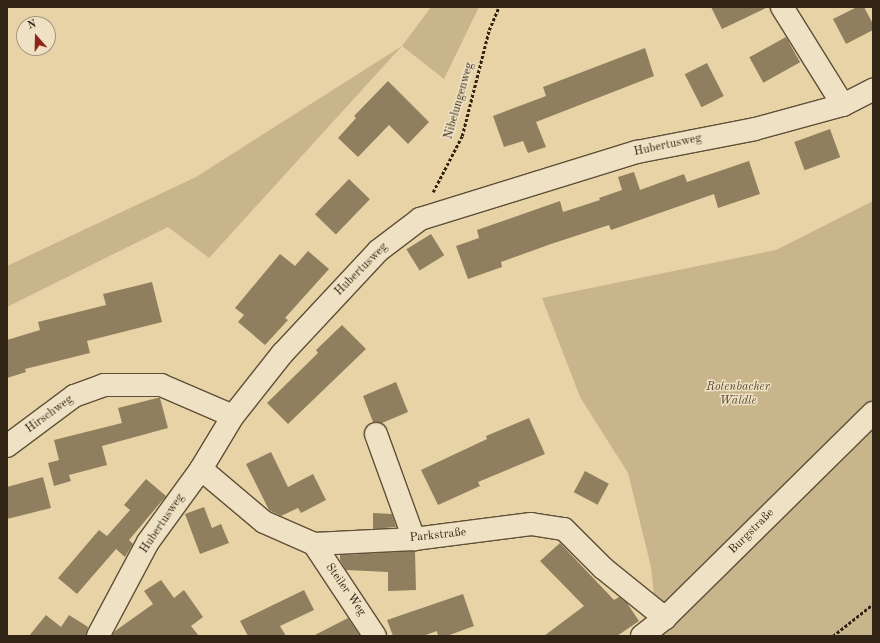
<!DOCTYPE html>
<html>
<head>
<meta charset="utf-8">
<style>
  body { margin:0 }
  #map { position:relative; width:880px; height:643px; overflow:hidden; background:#e7d3a5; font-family:"Old Standard TT",serif }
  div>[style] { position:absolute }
  .green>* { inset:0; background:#c8b58c }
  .building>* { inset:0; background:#907f5f; transform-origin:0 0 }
  .path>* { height:2.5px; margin-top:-1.25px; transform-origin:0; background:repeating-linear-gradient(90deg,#312414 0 3px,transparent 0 5px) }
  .roads { filter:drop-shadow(1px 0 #5e5038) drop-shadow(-1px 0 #5e5038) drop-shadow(0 1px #5e5038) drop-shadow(0 -1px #5e5038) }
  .minor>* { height:22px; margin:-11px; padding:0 11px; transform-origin:11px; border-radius:11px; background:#efe2c4 }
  span { translate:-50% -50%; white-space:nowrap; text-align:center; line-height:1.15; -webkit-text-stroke:3px #efe2c4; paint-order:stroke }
  .street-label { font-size:12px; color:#312414 }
  .park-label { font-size:12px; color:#574832; font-style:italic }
  .frame { position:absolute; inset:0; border:8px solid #312414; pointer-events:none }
  .north { position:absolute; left:16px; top:16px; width:40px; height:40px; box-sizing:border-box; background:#efe2c4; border:1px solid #a3967e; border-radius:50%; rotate:340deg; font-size:11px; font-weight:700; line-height:16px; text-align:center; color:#312414 }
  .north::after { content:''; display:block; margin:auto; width:14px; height:18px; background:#8f2418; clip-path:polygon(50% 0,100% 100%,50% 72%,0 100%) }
</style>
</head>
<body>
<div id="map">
  <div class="green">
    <i style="clip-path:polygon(431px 7px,479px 7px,444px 79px,402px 46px,209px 258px,168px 227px,7px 307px,7px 266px,196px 177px,402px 46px)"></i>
    <i style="clip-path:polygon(873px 201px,873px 636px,658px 636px,651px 567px,628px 473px,580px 397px,542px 298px,776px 250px)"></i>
  </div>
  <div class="building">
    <i style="clip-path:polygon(711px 7px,768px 7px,722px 29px)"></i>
    <i style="clip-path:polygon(857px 7px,864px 7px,873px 24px,873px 30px,846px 44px,833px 19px)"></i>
    <i style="left:786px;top:37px;width:29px;height:42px;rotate:61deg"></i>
    <i style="clip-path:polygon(645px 48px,654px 76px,536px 122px,546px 147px,528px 153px,523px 141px,504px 147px,493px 116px,546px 96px,543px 87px)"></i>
    <i style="left:707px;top:63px;width:37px;height:25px;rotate:63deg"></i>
    <i style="clip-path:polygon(388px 81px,429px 122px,408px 144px,389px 125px,358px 157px,338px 138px,356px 118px,354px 116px)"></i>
    <i style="left:830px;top:129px;width:30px;height:38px;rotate:70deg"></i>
    <i style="clip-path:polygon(749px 161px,760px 194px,718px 208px,714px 194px,611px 230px,609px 225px,551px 244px,501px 262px,502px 267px,468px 279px,456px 246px,479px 238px,477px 230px,560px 201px,563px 212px,600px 200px,599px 198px,622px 190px,618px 177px,634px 172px,640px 190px,684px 174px,687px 182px)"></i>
    <i style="left:349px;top:179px;width:29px;height:49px;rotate:44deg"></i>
    <i style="left:431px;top:234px;width:25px;height:29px;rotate:58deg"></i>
    <i style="clip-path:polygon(308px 251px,329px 269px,285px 318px,288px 320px,265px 345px,238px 322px,244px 315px,235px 308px,280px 254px,295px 266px)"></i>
    <i style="clip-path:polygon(152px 282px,162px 322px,87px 341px,90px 353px,25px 369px,26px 372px,7px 378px,7px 340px,40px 330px,38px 322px,106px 305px,103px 294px)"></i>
    <i style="clip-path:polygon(342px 325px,366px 349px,288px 424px,267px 403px,318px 353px,316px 350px)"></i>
    <i style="clip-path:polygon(396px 382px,408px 412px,382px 423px,373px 422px,363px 396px)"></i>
    <i style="clip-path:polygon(157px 398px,160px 398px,168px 428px,102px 446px,107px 465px,69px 475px,71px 481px,54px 486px,48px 463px,59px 460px,54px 440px,122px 423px,118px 408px)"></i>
    <i style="clip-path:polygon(529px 418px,545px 454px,478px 482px,480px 486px,438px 505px,421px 470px,487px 439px,486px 436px)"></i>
    <i style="clip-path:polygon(271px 452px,288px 487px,313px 474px,326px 500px,301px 513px,298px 508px,281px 516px,269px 510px,246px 464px)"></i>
    <i style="left:585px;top:471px;width:27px;height:24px;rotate:28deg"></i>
    <i style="clip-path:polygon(43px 477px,51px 508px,7px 519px,7px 487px)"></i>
    <i style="clip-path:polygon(146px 479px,166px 496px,129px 540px,133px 544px,125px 557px,116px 549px,77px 594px,58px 578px,99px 530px,107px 536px,130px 510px,124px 505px)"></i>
    <i style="clip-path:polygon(204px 507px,212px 528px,221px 524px,229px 543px,200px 554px,185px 514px)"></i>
    <i style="clip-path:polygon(373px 513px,392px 514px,396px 527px,373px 529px)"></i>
    <i style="clip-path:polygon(560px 543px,614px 600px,619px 597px,627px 603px,639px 621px,617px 636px,544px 636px,584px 606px,540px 561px)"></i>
    <i style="clip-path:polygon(415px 551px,416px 590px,388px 591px,388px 572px,346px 570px,340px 560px,340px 555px)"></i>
    <i style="clip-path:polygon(161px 580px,174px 598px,184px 590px,203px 617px,191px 626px,199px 636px,112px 636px,115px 631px,153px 604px,144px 591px)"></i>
    <i style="clip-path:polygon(304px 590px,314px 610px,280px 626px,286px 636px,248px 636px,240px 621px)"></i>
    <i style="clip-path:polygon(463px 594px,474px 626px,447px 636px,438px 636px,437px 631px,423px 636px,393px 636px,387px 620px)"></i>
    <i style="clip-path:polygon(46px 615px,61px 627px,69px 615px,88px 627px,86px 636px,29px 636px)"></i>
    <i style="clip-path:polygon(348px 618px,360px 636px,313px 636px)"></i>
  </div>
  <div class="path">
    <i style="left:433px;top:192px;width:63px;rotate:-62.6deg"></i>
    <i style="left:462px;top:136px;width:109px;rotate:-75.7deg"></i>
    <i style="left:489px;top:30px;width:25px;rotate:-67deg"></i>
    <i style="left:833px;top:636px;width:51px;rotate:-38.7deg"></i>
  </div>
  <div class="roads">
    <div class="minor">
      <i style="left:782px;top:7px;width:115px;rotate:58.1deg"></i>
      <i style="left:376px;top:434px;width:112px;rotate:70.1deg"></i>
      <i style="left:7px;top:446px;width:84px;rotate:-36.7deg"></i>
      <i style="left:74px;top:396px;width:32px;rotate:-20deg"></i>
      <i style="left:104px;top:385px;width:57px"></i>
      <i style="left:161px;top:385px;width:78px;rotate:23.3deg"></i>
      <i style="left:201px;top:469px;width:82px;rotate:40.1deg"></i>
      <i style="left:264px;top:522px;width:55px;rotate:23.7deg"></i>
      <i style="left:314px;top:544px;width:100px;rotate:-2.9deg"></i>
      <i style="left:414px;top:539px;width:118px;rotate:-7.3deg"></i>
      <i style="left:531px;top:524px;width:33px;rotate:9deg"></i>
      <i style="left:564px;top:529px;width:55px;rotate:45deg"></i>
      <i style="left:603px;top:568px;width:80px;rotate:38.9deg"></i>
      <i style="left:314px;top:544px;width:110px;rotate:56.5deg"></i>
      <i style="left:98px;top:636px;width:106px;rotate:-62deg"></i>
      <i style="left:148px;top:542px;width:90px;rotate:-54deg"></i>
      <i style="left:201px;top:469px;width:62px;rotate:-58.9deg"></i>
      <i style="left:233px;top:416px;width:79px;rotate:-51.7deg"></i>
      <i style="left:282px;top:354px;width:141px;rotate:-47deg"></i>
      <i style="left:378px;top:251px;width:53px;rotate:-37.3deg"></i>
      <i style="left:420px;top:219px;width:227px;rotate:-17.2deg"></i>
      <i style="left:637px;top:152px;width:120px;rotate:-11deg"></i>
      <i style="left:755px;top:129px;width:91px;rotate:-15.3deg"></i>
      <i style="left:843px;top:105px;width:34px;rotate:-27deg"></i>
      <i style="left:642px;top:636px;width:29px;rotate:-38deg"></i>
      <i style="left:665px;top:618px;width:292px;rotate:-44.6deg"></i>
    </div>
  </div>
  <div class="street-label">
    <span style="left:460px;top:101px;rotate:-74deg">Nibelungenweg</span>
    <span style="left:668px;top:146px;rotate:-12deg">Hubertusweg</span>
    <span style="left:362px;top:270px;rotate:-45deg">Hubertusweg</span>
    <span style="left:50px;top:415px;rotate:-36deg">Hirschweg</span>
    <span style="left:163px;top:524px;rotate:-56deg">Hubertusweg</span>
    <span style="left:752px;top:532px;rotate:-45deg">Burgstraße</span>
    <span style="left:438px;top:536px;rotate:-6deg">Parkstraße</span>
    <span style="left:345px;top:590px;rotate:55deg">Steiler Weg</span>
  </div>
  <div class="park-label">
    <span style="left:738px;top:395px">Rotenbacher<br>Wäldle</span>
  </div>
  <div class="frame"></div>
  <div class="north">N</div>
</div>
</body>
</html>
